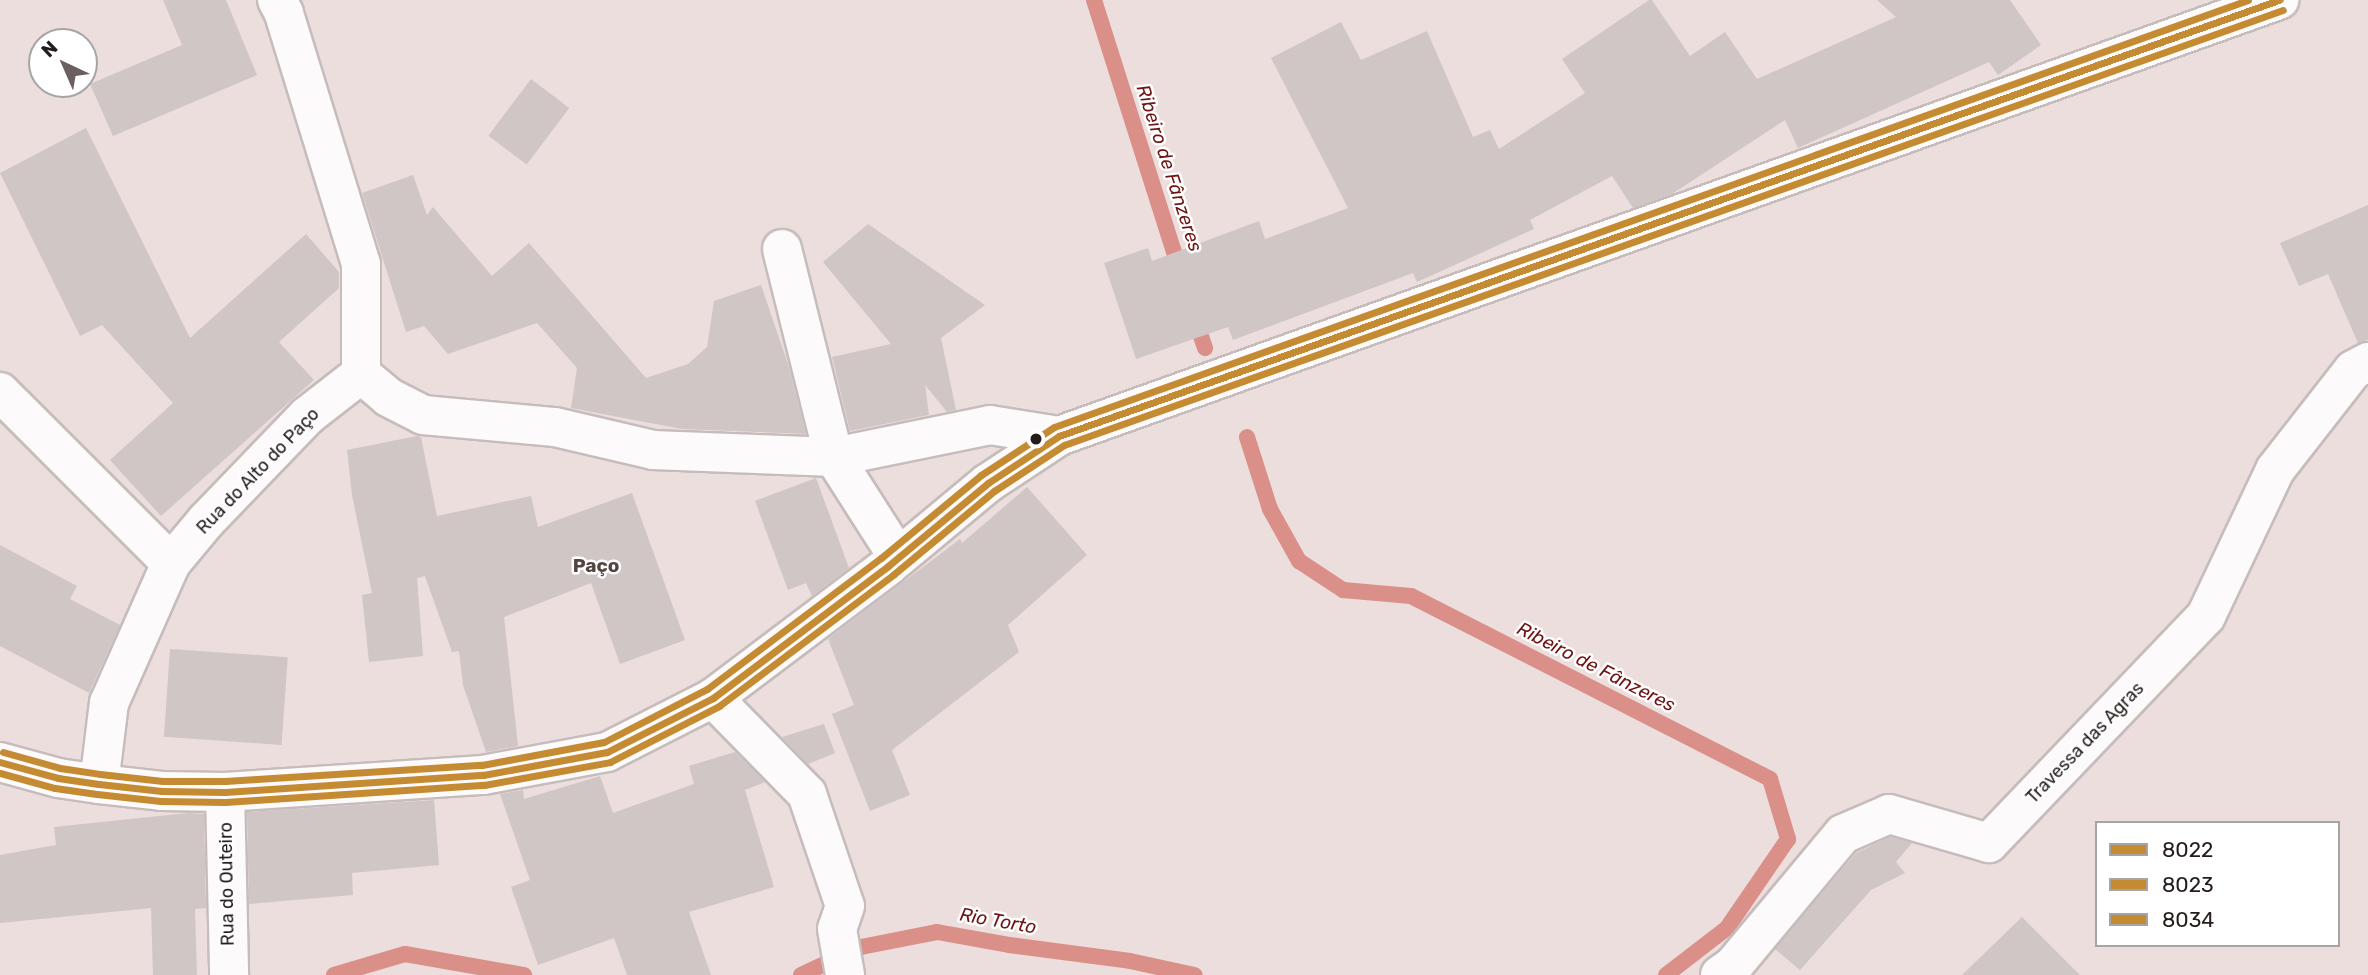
<!DOCTYPE html>
<html>
<head>
<meta charset="utf-8">
<style>
  body { margin:0 }
  #map { position:relative; width:2368px; height:975px; overflow:hidden; background:#ebdedd; font-family:Rubik,sans-serif }
  div>[style] { position:absolute }
  .stream>* { height:16px; margin:-8px; padding:0 8px; transform-origin:8px; border-radius:8px; background:#da8f88 }
  .building>* { inset:0; background:#d0c6c5; transform-origin:0 0 }
  .roads { filter:drop-shadow(2px 0 #c6bcbb) drop-shadow(-2px 0 #c6bcbb) drop-shadow(0 2px #c6bcbb) drop-shadow(0 -2px #c6bcbb) }
  .minor>* { height:38px; margin:-19px; padding:0 19px; transform-origin:19px; border-radius:19px; background:#fcfafa }
  .bus-1>* { height:7px; margin:-3.5px; padding:0 3.5px; transform-origin:3.5px; border-radius:3.5px; background:#c58b33 }
  .bus-2>* { height:7px; margin:-3.5px; padding:0 3.5px; transform-origin:3.5px; border-radius:3.5px; background:#c58b33 }
  .bus-3>* { height:7px; margin:-3.5px; padding:0 3.5px; transform-origin:3.5px; border-radius:3.5px; background:#c58b33 }
  .dots>* { width:19px; height:19px; translate:-50% -50%; box-sizing:border-box; border:4px solid #fff; border-radius:50% }
  span { translate:-50% -50%; white-space:nowrap; text-align:center; line-height:1.15; -webkit-text-stroke:5px #fff; paint-order:stroke }
  .street-label { font-size:18px; color:#241c1b }
  .water-label { font-size:19px; color:#701313; font-style:italic }
  .neighbourhood-label { font-size:19px; color:#554341; font-weight:700 }
  .legend { position:absolute; left:2095px; top:821px; width:245px; height:126px; box-sizing:border-box; background:#fff; border:2px solid #a7a4a4; margin:0; padding:9px 12px; list-style:none; font-size:21px; color:#241c1b }
  .legend li { display:flex; align-items:center; gap:14px; height:35px }
  .legend b { width:35px; border:2px solid #a7a4a4 }
  .north { position:absolute; left:28px; top:28px; width:70px; height:70px; box-sizing:border-box; background:#fff; border:2px solid #a7a4a4; border-radius:50%; rotate:316deg; font-size:19px; font-weight:700; line-height:28px; text-align:center; color:#241c1b }
  .north::after { content:''; display:block; margin:auto; width:24px; height:32px; background:#6a605f; clip-path:polygon(50% 0,100% 100%,50% 72%,0 100%) }
</style>
</head>
<body>
<div id="map">
  <div class="stream">
    <i style="left:1094px;top:0;width:284px;rotate:72.4deg"></i>
    <i style="left:1194px;top:316px;width:34px;rotate:71deg"></i>
    <i style="left:1247px;top:437px;width:76px;rotate:72.3deg"></i>
    <i style="left:1270px;top:509px;width:60px;rotate:60.9deg"></i>
    <i style="left:1299px;top:561px;width:53px;rotate:33.4deg"></i>
    <i style="left:1343px;top:590px;width:68px;rotate:5deg"></i>
    <i style="left:1411px;top:596px;width:403px;rotate:27deg"></i>
    <i style="left:1770px;top:779px;width:63px;rotate:73.3deg"></i>
    <i style="left:1788px;top:839px;width:108px;rotate:124.4deg"></i>
    <i style="left:1727px;top:928px;width:77px;rotate:142.4deg"></i>
    <i style="left:334px;top:975px;width:74px;rotate:-16.5deg"></i>
    <i style="left:405px;top:954px;width:121px;rotate:10deg"></i>
    <i style="left:801px;top:975px;width:66px;rotate:-25deg"></i>
    <i style="left:861px;top:947px;width:77px;rotate:-11.2deg"></i>
    <i style="left:937px;top:932px;width:73px;rotate:10.2deg"></i>
    <i style="left:1009px;top:945px;width:122px;rotate:7.5deg"></i>
    <i style="left:1130px;top:961px;width:66px;rotate:12.2deg"></i>
  </div>
  <div class="building">
    <i style="clip-path:polygon(163px 0,226px 0,257px 75px,113px 136px,90px 84px,182px 45px)"></i>
    <i style="clip-path:polygon(1649px 0,1652px 0,1690px 56px,1725px 32px,1757px 79px,1896px 17px,1877px 0,2010px 0,2041px 45px,1998px 75px,1989px 62px,1798px 148px,1785px 120px,1672px 194px,1633px 208px,1612px 176px,1530px 220px,1534px 229px,1417px 282px,1413px 273px,1233px 340px,1228px 327px,1136px 359px,1104px 263px,1148px 248px,1152px 261px,1259px 221px,1265px 239px,1348px 208px,1271px 58px,1341px 22px,1361px 60px,1427px 31px,1473px 137px,1490px 130px,1499px 149px,1585px 93px,1562px 59px)"></i>
    <i style="left:531px;top:79px;width:48px;height:71px;rotate:37deg"></i>
    <i style="clip-path:polygon(86px 128px,190px 338px,306px 234px,339px 272px,339px 288px,279px 342px,314px 380px,161px 516px,110px 460px,173px 403px,102px 325px,80px 336px,0 173px)"></i>
    <i style="clip-path:polygon(413px 175px,427px 215px,433px 207px,492px 276px,529px 243px,646px 378px,688px 364px,707px 347px,714px 301px,761px 285px,789px 367px,806px 434px,682px 429px,571px 408px,577px 368px,537px 323px,448px 354px,424px 326px,406px 332px,362px 193px)"></i>
    <i style="clip-path:polygon(2368px 205px,2368px 340px,2358px 343px,2328px 274px,2299px 286px,2280px 243px)"></i>
    <i style="clip-path:polygon(868px 224px,985px 305px,941px 338px,956px 410px,947px 412px,925px 385px,929px 415px,850px 431px,832px 357px,891px 344px,823px 262px)"></i>
    <i style="clip-path:polygon(417px 436px,421px 437px,437px 516px,531px 496px,538px 527px,632px 493px,685px 640px,620px 664px,591px 583px,504px 617px,518px 746px,486px 752px,463px 685px,459px 651px,452px 652px,425px 576px,417px 578px,423px 656px,369px 662px,362px 595px,372px 593px,352px 495px,347px 450px)"></i>
    <i style="clip-path:polygon(816px 478px,849px 568px,812px 596px,806px 583px,788px 590px,755px 501px)"></i>
    <i style="clip-path:polygon(1027px 487px,1087px 555px,1008px 625px,1019px 652px,892px 750px,910px 795px,870px 811px,832px 714px,854px 705px,828px 639px,960px 539px,962px 543px)"></i>
    <i style="clip-path:polygon(0 545px,77px 586px,70px 599px,120px 625px,89px 693px,0 646px)"></i>
    <i style="left:170px;top:649px;width:118px;height:88px;rotate:4deg"></i>
    <i style="clip-path:polygon(824px 724px,835px 753px,808px 764px,782px 737px)"></i>
    <i style="clip-path:polygon(735px 752px,765px 782px,745px 790px,774px 887px,689px 912px,711px 975px,627px 975px,614px 938px,538px 965px,511px 887px,530px 880px,500px 794px,523px 790px,524px 799px,600px 776px,613px 813px,694px 784px,689px 766px)"></i>
    <i style="clip-path:polygon(434px 800px,439px 865px,352px 873px,353px 895px,249px 904px,247px 812px)"></i>
    <i style="clip-path:polygon(188px 813px,204px 814px,206px 908px,195px 909px,197px 975px,153px 975px,151px 908px,0 923px,0 855px,56px 845px,54px 827px)"></i>
    <i style="clip-path:polygon(1890px 837px,1912px 843px,1896px 862px,1905px 873px,1871px 890px,1800px 970px,1775px 949px,1856px 853px)"></i>
    <i style="clip-path:polygon(2022px 917px,2080px 975px,1962px 975px)"></i>
  </div>
  <div class="roads">
    <div class="minor">
      <i style="left:782px;top:249px;width:214px;rotate:76deg"></i>
      <i style="left:834px;top:457px;width:119px;rotate:57.4deg"></i>
      <i style="left:361px;top:374px;width:35px;rotate:40deg"></i>
      <i style="left:388px;top:397px;width:39px;rotate:27deg"></i>
      <i style="left:423px;top:415px;width:133px;rotate:5.2deg"></i>
      <i style="left:555px;top:427px;width:101px;rotate:13.2deg"></i>
      <i style="left:653px;top:450px;width:181px;rotate:2.2deg"></i>
      <i style="left:834px;top:457px;width:159px;rotate:-11.6deg"></i>
      <i style="left:990px;top:425px;width:70px;rotate:9.1deg"></i>
      <i style="left:0;top:392px;width:242px;rotate:45deg"></i>
      <i style="left:713px;top:698px;width:134px;rotate:45.6deg"></i>
      <i style="left:807px;top:794px;width:118px;rotate:71.3deg"></i>
      <i style="left:845px;top:906px;width:24px;rotate:109deg"></i>
      <i style="left:837px;top:929px;width:47px;rotate:80.1deg"></i>
      <i style="left:0;top:762px;width:60px;rotate:15.4deg"></i>
      <i style="left:58px;top:778px;width:41px;rotate:8.3deg"></i>
      <i style="left:99px;top:784px;width:63px;rotate:6.3deg"></i>
      <i style="left:162px;top:791px;width:63px;rotate:0.9deg"></i>
      <i style="left:225px;top:792px;width:259px;rotate:-3.8deg"></i>
      <i style="left:483px;top:775px;width:126px;rotate:-10.5deg"></i>
      <i style="left:607px;top:752px;width:119px;rotate:-27deg"></i>
      <i style="left:713px;top:698px;width:219px;rotate:-37deg"></i>
      <i style="left:888px;top:566px;width:130px;rotate:-39.7deg"></i>
      <i style="left:988px;top:483px;width:85px;rotate:-33.5deg"></i>
      <i style="left:1059px;top:436px;width:1296px;rotate:-19.67deg"></i>
      <i style="left:99px;top:784px;width:82px;rotate:-83deg"></i>
      <i style="left:109px;top:703px;width:153px;rotate:-66.1deg"></i>
      <i style="left:171px;top:563px;width:55px;rotate:-50.2deg"></i>
      <i style="left:206px;top:521px;width:146px;rotate:-46.1deg"></i>
      <i style="left:307px;top:416px;width:68px;rotate:-37.9deg"></i>
      <i style="left:361px;top:374px;width:110px;rotate:-90deg"></i>
      <i style="left:361px;top:264px;width:263px;rotate:-107.1deg"></i>
      <i style="left:284px;top:13px;width:15px;rotate:-118deg"></i>
      <i style="left:225px;top:792px;width:183px;rotate:88.7deg"></i>
      <i style="left:1720px;top:975px;width:16px;rotate:-35deg"></i>
      <i style="left:1733px;top:966px;width:172px;rotate:-50.2deg"></i>
      <i style="left:1843px;top:834px;width:50px;rotate:-23.5deg"></i>
      <i style="left:1889px;top:814px;width:104px;rotate:16.2deg"></i>
      <i style="left:1989px;top:843px;width:314px;rotate:-46.3deg"></i>
      <i style="left:2206px;top:616px;width:161px;rotate:-64.7deg"></i>
      <i style="left:2275px;top:470px;width:127px;rotate:-52deg"></i>
      <i style="left:2353px;top:370px;width:17px;rotate:-28deg"></i>
    </div>
  </div>
  <div class="bus-1">
    <i style="left:0;top:762px;width:60px;rotate:15.4deg"></i>
    <i style="left:58px;top:778px;width:41px;rotate:8.3deg"></i>
    <i style="left:99px;top:784px;width:63px;rotate:6.3deg"></i>
    <i style="left:162px;top:791px;width:63px;rotate:0.9deg"></i>
    <i style="left:225px;top:792px;width:259px;rotate:-3.8deg"></i>
    <i style="left:483px;top:775px;width:126px;rotate:-10.5deg"></i>
    <i style="left:607px;top:752px;width:119px;rotate:-27deg"></i>
    <i style="left:713px;top:698px;width:219px;rotate:-37deg"></i>
    <i style="left:888px;top:566px;width:130px;rotate:-39.7deg"></i>
    <i style="left:988px;top:483px;width:85px;rotate:-33.5deg"></i>
    <i style="left:1059px;top:436px;width:1296px;rotate:-19.67deg"></i>
  </div>
  <div class="bus-2">
    <i style="left:0;top:773px;width:57px;rotate:15.3deg"></i>
    <i style="left:55px;top:788px;width:42px;rotate:8.1deg"></i>
    <i style="left:97px;top:794px;width:64px;rotate:6.2deg"></i>
    <i style="left:161px;top:801px;width:64px;rotate:0.9deg"></i>
    <i style="left:225px;top:802px;width:260px;rotate:-3.8deg"></i>
    <i style="left:484px;top:785px;width:128px;rotate:-10.3deg"></i>
    <i style="left:610px;top:762px;width:123px;rotate:-27.2deg"></i>
    <i style="left:719px;top:706px;width:219px;rotate:-37deg"></i>
    <i style="left:894px;top:574px;width:130px;rotate:-39.7deg"></i>
    <i style="left:994px;top:491px;width:84px;rotate:-33.3deg"></i>
    <i style="left:1064px;top:445px;width:1294px;rotate:-19.64deg"></i>
  </div>
  <div class="bus-3">
    <i style="left:3px;top:752px;width:59px;rotate:15.7deg"></i>
    <i style="left:60px;top:768px;width:40px;rotate:8.5deg"></i>
    <i style="left:100px;top:774px;width:63px;rotate:6.3deg"></i>
    <i style="left:163px;top:781px;width:62px"></i>
    <i style="left:225px;top:781px;width:257px;rotate:-3.6deg"></i>
    <i style="left:482px;top:765px;width:124px;rotate:-10.7deg"></i>
    <i style="left:604px;top:742px;width:116px;rotate:-27.2deg"></i>
    <i style="left:707px;top:689px;width:218px;rotate:-37deg"></i>
    <i style="left:881px;top:558px;width:130px;rotate:-39.7deg"></i>
    <i style="left:981px;top:475px;width:87px;rotate:-33.3deg"></i>
    <i style="left:1054px;top:427px;width:1268px;rotate:-19.68deg"></i>
  </div>
  <div class="dots">
    <i style="left:1036px;top:439px;background:#241c1b"></i>
  </div>
  <div class="street-label">
    <span style="left:258px;top:471px;rotate:-46deg">Rua do Alto do Paço</span>
    <span style="left:2085px;top:743px;rotate:-46deg">Travessa das Agras</span>
    <span style="left:227px;top:884px;rotate:-91deg">Rua do Outeiro</span>
  </div>
  <div class="water-label">
    <span style="left:1169px;top:168px;rotate:72deg">Ribeiro de Fânzeres</span>
    <span style="left:1596px;top:667px;rotate:27deg">Ribeiro de Fânzeres</span>
    <span style="left:998px;top:921px;rotate:10deg">Rio Torto</span>
  </div>
  <div class="neighbourhood-label">
    <span style="left:596px;top:566px">Paço</span>
  </div>
  <ul class="legend">
  <li><b style="height:9px;background:#c58b33"></b>8022</li>
  <li><b style="height:9px;background:#c58b33"></b>8023</li>
  <li><b style="height:9px;background:#c58b33"></b>8034</li>
  </ul>
  <div class="north">N</div>
</div>
</body>
</html>
